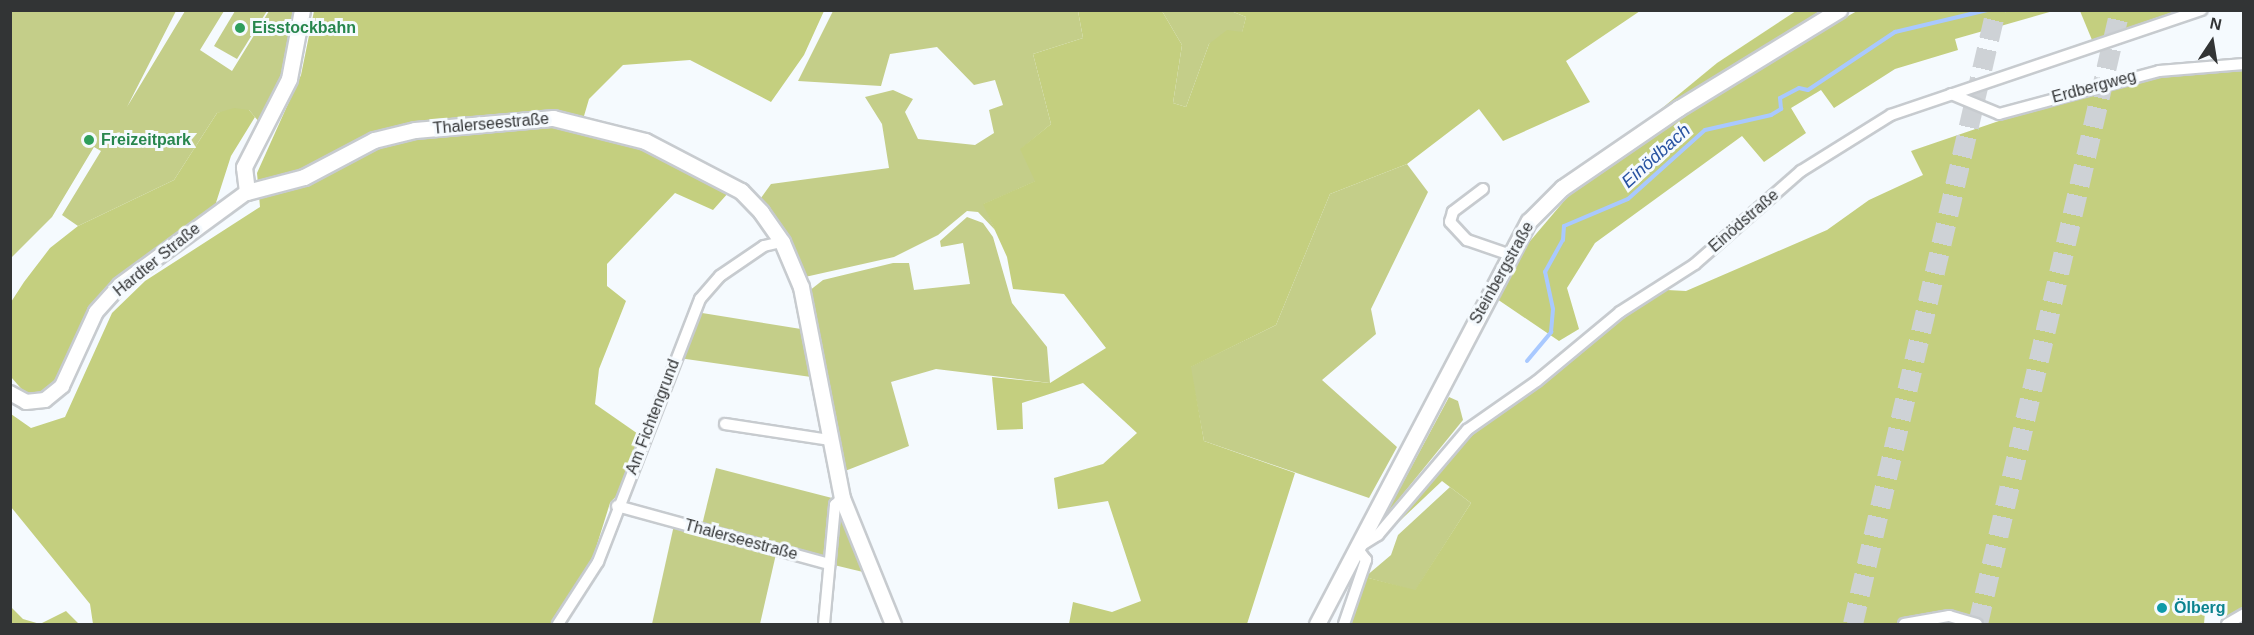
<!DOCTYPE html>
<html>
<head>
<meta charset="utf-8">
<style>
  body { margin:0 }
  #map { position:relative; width:2254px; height:635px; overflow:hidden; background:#f5fafe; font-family:Arial,sans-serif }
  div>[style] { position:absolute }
  .green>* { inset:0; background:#c4ce89 }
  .forest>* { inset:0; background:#c4cf7f }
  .stream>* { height:4px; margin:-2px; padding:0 2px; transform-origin:2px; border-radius:2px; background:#a9c9ff }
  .motorway-tunnel>* { height:20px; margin-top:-10px; transform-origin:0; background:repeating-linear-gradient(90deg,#ced2d6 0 20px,transparent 0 30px) }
  .roads { filter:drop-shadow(2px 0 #c7cbcf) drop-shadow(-2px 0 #c7cbcf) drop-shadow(0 2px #c7cbcf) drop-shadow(0 -2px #c7cbcf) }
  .minor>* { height:10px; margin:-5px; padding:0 5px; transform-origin:5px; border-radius:5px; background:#fff }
  .tertiary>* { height:14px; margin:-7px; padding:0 7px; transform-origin:7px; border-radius:7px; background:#fff }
  .secondary>* { height:15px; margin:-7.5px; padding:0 7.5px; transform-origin:7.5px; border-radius:7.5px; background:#fff }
  .dots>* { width:16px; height:16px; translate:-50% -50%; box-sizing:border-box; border:3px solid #f5fafe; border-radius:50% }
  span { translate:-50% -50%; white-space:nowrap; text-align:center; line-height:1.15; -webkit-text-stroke:6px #f5fafe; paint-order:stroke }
  .leisure-label { font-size:16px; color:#27864d; font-weight:700 }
  .left { translate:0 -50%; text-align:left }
  .street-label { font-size:16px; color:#323435 }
  .culture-label { font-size:16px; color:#0d838f; font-weight:700 }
  .water-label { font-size:18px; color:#2853a1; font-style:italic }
  .frame { position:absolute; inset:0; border:12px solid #323435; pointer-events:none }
  .north { position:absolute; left:2182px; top:12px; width:60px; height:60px; -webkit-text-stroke:4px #f5fafe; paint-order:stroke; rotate:12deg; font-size:16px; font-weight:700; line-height:24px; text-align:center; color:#323435 }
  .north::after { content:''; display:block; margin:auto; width:21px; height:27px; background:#323435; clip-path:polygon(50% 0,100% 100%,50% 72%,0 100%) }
</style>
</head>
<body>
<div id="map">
  <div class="green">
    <i style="clip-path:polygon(11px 11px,176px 11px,127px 107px,185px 11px,224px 11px,200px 50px,232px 71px,269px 11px,295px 11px,283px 77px,260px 123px,249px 110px,217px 113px,174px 180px,78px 226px,62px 215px,101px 151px,94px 147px,52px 217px,11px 258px)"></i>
    <i style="clip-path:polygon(235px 11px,267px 11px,237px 59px,214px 46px)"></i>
    <i style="clip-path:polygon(833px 11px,1078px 11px,1083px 38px,1033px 54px,1051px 124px,1021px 149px,1036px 181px,984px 204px,995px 230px,978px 212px,967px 211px,938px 235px,894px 257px,805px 277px,778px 224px,758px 202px,771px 184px,889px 168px,882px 124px,865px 97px,893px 90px,913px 99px,905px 112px,918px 139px,975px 145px,994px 133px,989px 110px,1003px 105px,995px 80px,974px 85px,937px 47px,890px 54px,881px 86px,798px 81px)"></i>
    <i style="clip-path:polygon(1162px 11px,1231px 11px,1246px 17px,1242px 33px,1209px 44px,1186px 107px,1173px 103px,1182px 45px)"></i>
    <i style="clip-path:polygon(1407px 164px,1428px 192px,1371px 309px,1376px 334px,1322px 380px,1397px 447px,1369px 498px,1204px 441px,1190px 367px,1276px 325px,1330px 194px)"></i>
    <i style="clip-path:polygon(967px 217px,983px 223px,993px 237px,1012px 303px,1047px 347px,1050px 383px,936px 369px,891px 382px,909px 446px,845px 471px,809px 291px,823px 280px,893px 263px,909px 263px,914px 290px,970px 284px,963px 243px,941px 247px,940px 241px)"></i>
    <i style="clip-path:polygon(696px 312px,801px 329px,811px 377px,679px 358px)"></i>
    <i style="clip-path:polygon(1449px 397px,1458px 401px,1463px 420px,1385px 516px)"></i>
    <i style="clip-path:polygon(716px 468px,832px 498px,825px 554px,819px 558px,702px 525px)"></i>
    <i style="clip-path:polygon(1450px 487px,1471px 503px,1415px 591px,1365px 577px,1391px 555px,1398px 535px)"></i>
    <i style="clip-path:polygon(840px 508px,863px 572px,834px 565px)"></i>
    <i style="clip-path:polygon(674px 525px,776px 554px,760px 624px,652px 624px)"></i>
  </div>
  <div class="forest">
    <i style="clip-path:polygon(2179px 10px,2092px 40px,2080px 11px)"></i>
    <i style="clip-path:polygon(314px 11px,824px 11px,804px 55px,771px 102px,690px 60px,623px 65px,589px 99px,579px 133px,641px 148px,729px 192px,713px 210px,675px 193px,607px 264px,607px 286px,626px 301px,599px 369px,595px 404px,641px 436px,620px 492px,610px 503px,590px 567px,554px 624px,93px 624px,90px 604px,11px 507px,11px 414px,31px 428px,65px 417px,112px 313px,145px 281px,260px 207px,257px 173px,301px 75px)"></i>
    <i style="clip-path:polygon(1078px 11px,1162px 11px,1182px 45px,1173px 103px,1186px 107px,1209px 44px,1227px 30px,1242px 32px,1246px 17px,1231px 11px,1640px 11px,1566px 61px,1590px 102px,1503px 141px,1479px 109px,1407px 164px,1330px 194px,1276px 325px,1191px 367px,1204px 441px,1295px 473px,1247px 624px,1069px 624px,1073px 602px,1112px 612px,1141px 601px,1108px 501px,1058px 509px,1054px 478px,1103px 464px,1137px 433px,1083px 383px,1022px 403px,1023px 429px,997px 430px,992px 377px,1050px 383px,1106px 348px,1064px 294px,1013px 289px,1007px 257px,983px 204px,1035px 181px,1020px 149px,1051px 124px,1033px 54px,1083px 38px)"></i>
    <i style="clip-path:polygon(1796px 11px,1820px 11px,1649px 119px,1717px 63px)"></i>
    <i style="clip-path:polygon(1857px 11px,2053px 11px,1955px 39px,1958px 50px,1895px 69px,1834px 108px,1821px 90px,1791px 108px,1806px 133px,1764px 162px,1742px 136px,1595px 243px,1567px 288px,1579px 329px,1559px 341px,1497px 299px,1525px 247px,1570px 194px,1727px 84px)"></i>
    <i style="clip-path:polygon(2243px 67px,2243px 607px,2224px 619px,2205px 612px,2204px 624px,1341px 624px,1353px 619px,1365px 577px,1415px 590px,1471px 503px,1442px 481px,1387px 533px,1469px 434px,1547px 381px,1621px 316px,1667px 290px,1686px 291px,1827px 230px,1869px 200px,1923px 175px,1911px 151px,2093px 89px,2159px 75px)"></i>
    <i style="clip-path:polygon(234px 108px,249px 110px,255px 117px,231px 156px,213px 212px,111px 284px,60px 377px,37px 396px,25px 393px,11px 377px,11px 302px,24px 282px,50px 248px,78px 226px,174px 180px,217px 113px)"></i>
    <i style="clip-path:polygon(10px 606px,23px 619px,40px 624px,66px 611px,79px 624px,11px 624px)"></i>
  </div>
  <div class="stream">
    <i style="left:1527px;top:361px;width:38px;rotate:-50deg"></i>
    <i style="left:1551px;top:332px;width:23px;rotate:-85deg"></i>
    <i style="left:1553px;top:309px;width:38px;rotate:-102deg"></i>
    <i style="left:1545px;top:272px;width:37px;rotate:-61deg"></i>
    <i style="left:1563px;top:240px;width:14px;rotate:-86deg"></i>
    <i style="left:1564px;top:226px;width:69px;rotate:-22.9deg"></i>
    <i style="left:1628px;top:199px;width:103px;rotate:-41.9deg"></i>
    <i style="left:1705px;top:130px;width:68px;rotate:-12.8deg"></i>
    <i style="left:1771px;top:115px;width:12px;rotate:-31deg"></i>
    <i style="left:1781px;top:109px;width:11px;rotate:-95deg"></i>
    <i style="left:1780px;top:98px;width:21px;rotate:-28deg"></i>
    <i style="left:1799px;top:88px;width:9px;rotate:13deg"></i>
    <i style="left:1808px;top:90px;width:105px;rotate:-33.7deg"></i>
    <i style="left:1895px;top:32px;width:95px;rotate:-13.4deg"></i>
  </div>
  <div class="motorway-tunnel">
    <i style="left:1853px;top:624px;width:630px;rotate:-76.89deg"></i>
    <i style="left:1978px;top:624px;width:630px;rotate:-76.98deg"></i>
  </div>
  <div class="roads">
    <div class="minor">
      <i style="left:1951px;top:94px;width:52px;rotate:22.6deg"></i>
      <i style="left:1999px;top:114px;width:166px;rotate:-15deg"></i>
      <i style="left:2159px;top:71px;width:85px;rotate:-4.7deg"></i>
      <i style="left:1483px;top:189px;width:38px;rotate:143deg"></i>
      <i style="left:1453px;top:212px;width:10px;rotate:107deg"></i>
      <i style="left:1450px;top:222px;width:25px;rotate:47deg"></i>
      <i style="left:1467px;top:240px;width:43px;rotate:18.9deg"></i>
      <i style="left:725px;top:424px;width:105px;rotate:8.7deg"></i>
      <i style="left:617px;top:506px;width:220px;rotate:15.3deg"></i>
      <i style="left:558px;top:624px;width:74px;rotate:-57.2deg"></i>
      <i style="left:598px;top:562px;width:282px;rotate:-68.8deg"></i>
      <i style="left:700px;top:299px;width:30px;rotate:-49deg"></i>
      <i style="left:720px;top:276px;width:53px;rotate:-34.3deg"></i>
      <i style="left:764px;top:246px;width:18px;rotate:-13deg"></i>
      <i style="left:824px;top:624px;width:120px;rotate:-84.7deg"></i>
      <i style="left:835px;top:505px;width:10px;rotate:-45deg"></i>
      <i style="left:1344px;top:624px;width:68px;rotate:-71deg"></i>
      <i style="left:1366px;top:560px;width:15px;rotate:-127deg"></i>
      <i style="left:1357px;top:548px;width:25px;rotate:-32deg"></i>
      <i style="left:1378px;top:535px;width:138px;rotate:-49.7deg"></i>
      <i style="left:1467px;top:430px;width:85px;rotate:-35deg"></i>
      <i style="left:1537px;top:381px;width:108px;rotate:-39.7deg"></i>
      <i style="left:1620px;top:312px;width:89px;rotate:-32.6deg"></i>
      <i style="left:1695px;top:264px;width:141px;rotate:-41.3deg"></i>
      <i style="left:1801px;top:171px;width:106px;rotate:-31.9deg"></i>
      <i style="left:1891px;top:115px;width:328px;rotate:-18.7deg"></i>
      <i style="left:1904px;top:624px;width:46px;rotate:-10.1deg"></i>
      <i style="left:1949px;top:616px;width:29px;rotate:16deg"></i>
      <i style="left:2227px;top:624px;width:20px;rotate:-30deg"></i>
    </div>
    <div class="tertiary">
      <i style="left:10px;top:393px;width:18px;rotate:29deg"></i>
      <i style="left:26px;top:402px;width:19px;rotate:-6deg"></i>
      <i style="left:45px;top:400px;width:22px;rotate:-39deg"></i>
      <i style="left:62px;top:386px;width:81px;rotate:-65.3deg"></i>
      <i style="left:96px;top:312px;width:36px;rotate:-48deg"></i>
      <i style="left:120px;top:285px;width:157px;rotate:-36.2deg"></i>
    </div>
    <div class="secondary">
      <i style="left:302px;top:10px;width:70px;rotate:100.7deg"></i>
      <i style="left:289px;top:79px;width:99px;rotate:117.1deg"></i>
      <i style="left:244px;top:167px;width:25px;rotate:83deg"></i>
      <i style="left:247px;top:192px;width:59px;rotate:-14.7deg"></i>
      <i style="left:304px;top:177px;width:79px;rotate:-27.9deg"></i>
      <i style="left:374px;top:140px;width:42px;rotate:-13.7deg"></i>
      <i style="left:415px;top:130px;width:139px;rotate:-5deg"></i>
      <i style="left:553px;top:118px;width:95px;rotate:14deg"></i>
      <i style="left:645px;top:141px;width:108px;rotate:27.5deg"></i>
      <i style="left:741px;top:191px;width:29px;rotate:46deg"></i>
      <i style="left:761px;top:212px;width:37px;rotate:55deg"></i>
      <i style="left:782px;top:242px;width:49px;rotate:67.1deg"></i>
      <i style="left:801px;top:287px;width:215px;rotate:79deg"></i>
      <i style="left:842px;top:498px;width:136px;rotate:68deg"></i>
      <i style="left:1317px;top:624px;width:455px;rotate:-62.3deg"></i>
      <i style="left:1529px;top:221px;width:47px;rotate:-45deg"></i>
      <i style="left:1562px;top:188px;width:142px;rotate:-34.4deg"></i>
      <i style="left:1679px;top:108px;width:188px;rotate:-31.5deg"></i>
    </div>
  </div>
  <div class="dots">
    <i style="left:240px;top:28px;background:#2e9e5b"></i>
    <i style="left:89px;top:140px;background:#2e9e5b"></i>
    <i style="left:2162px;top:608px;background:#0f9aa8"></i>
  </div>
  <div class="leisure-label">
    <span class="left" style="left:252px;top:28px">Eisstockbahn</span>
    <span class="left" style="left:101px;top:140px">Freizeitpark</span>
  </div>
  <div class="street-label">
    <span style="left:2094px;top:87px;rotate:-15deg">Erdbergweg</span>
    <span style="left:491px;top:124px;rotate:-5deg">Thalerseestraße</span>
    <span style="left:1744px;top:221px;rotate:-41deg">Einödstraße</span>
    <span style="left:157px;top:260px;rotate:-39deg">Hardter Straße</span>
    <span style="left:1502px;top:273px;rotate:-61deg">Steinbergstraße</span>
    <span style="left:653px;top:417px;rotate:-69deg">Am Fichtengrund</span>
    <span style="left:741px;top:540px;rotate:15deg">Thalerseestraße</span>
  </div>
  <div class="culture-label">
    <span class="left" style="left:2174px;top:608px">Ölberg</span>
  </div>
  <div class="water-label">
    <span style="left:1656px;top:156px;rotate:-42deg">Einödbach</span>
  </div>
  <div class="frame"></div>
  <div class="north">N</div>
</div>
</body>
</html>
